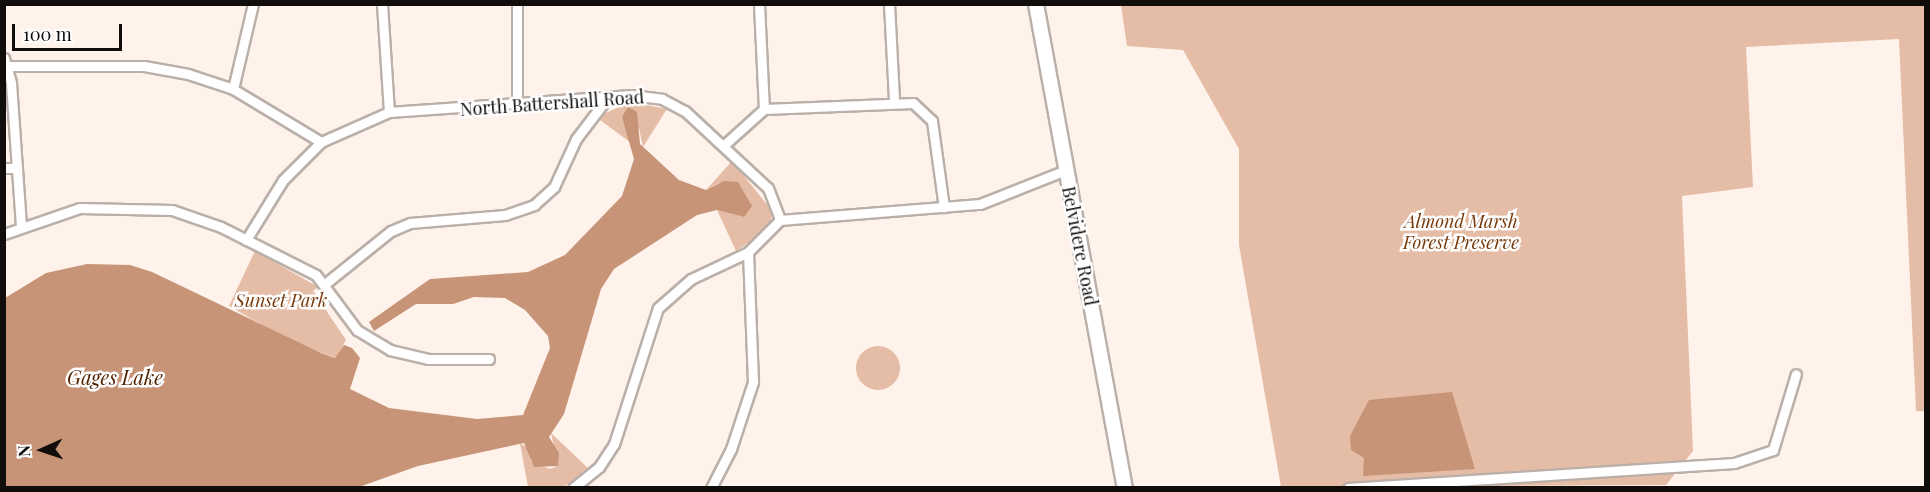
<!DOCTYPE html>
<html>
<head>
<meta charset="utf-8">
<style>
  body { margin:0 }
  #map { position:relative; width:1930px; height:492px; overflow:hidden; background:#fef2eb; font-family:"Playfair Display",serif }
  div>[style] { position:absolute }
  .green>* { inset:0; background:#e5bca5 }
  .round { border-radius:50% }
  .water>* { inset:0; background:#c79477 }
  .roads { filter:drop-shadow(2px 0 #bbb0a9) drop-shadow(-2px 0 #bbb0a9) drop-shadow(0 2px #bbb0a9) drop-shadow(0 -2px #bbb0a9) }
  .minor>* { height:9px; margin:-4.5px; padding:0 4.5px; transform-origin:4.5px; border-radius:4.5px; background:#fff }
  .primary>* { height:14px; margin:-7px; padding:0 7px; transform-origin:7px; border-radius:7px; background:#fff }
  span { translate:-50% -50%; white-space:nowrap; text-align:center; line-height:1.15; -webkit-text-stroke:5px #fff; paint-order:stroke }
  .street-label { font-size:18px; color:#110d0b }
  .park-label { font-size:18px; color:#78390a; font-style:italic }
  .water-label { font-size:20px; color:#522300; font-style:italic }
  .frame { position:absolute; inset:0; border:6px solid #110d0b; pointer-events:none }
  .north { position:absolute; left:12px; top:420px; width:60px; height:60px; -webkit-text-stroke:4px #fff; paint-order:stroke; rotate:267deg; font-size:16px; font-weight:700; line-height:24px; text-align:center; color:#110d0b }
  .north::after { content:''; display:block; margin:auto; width:21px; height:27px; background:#110d0b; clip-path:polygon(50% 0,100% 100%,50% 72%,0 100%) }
  .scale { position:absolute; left:12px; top:24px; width:110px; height:27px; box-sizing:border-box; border:3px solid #110d0b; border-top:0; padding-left:8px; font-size:18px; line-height:21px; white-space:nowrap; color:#110d0b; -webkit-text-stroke:4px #fff; paint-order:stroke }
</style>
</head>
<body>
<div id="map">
  <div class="green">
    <i style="clip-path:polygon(1121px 5px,1925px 5px,1925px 411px,1916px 411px,1899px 39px,1746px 47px,1753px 187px,1682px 196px,1693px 451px,1666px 485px,1281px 487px,1239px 245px,1239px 149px,1183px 50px,1127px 46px)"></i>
    <i style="clip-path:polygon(631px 102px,667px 109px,643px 147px,639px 128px,622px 117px,631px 143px,596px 117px)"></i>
    <i style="clip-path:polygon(732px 161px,773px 212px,768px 229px,736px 251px,717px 210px,744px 217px,719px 183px,706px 190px)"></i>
    <i style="clip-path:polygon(255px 251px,318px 287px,313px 291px,346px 340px,336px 358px,292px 342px,229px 306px)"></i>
    <i class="round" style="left:856px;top:346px;width:44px;height:44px"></i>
    <i style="clip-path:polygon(551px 433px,590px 470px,563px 487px,528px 487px,520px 443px,529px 449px,531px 462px,550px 469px,558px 466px)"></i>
  </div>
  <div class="water">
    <i style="clip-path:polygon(628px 107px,637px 112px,640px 144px,679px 180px,706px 190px,724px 181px,738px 182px,752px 206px,744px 217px,717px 210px,697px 215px,614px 269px,601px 289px,564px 414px,549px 437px,559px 453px,558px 466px,534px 467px,524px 443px,418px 466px,359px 487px,5px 487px,5px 298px,46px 273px,87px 264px,130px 265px,152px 272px,321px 353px,335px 358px,344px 345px,352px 348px,360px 358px,350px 389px,389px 408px,477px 419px,523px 415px,550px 348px,548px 336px,525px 310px,505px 298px,474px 297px,453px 304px,416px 304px,374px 331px,369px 322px,430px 279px,528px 272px,565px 255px,622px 196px,634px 159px,622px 117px)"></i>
    <i style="clip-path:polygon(1452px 392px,1475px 469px,1363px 476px,1364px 458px,1351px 450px,1350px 436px,1369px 400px)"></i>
  </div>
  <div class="roads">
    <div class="minor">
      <i style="left:382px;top:4px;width:108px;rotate:86.3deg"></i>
      <i style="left:517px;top:4px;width:102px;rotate:90deg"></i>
      <i style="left:759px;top:4px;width:105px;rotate:87.3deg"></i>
      <i style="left:889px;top:4px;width:96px;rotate:87deg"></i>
      <i style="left:4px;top:58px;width:26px;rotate:74deg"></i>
      <i style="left:11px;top:83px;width:144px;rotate:86deg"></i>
      <i style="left:4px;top:66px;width:140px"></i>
      <i style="left:144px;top:66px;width:45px;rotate:10.3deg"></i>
      <i style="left:188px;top:74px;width:47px;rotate:18.4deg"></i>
      <i style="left:233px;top:89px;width:103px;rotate:31.1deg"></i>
      <i style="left:233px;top:89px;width:87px;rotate:-76.8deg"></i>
      <i style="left:724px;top:145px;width:54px;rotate:-42deg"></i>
      <i style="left:764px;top:109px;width:149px;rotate:-2.3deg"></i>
      <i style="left:913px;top:103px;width:26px;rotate:43deg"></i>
      <i style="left:932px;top:121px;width:87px;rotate:82.1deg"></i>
      <i style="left:4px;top:168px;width:13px"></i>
      <i style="left:780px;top:220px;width:201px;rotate:-4.6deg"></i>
      <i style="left:980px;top:204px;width:92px;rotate:-21.6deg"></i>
      <i style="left:4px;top:234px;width:80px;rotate:-18.9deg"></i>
      <i style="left:80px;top:208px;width:92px;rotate:1.2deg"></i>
      <i style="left:172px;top:210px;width:52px;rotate:19.1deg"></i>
      <i style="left:221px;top:227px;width:106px;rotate:26.8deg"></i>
      <i style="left:316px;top:275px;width:69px;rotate:53.3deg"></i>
      <i style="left:357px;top:330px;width:39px;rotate:31deg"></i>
      <i style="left:390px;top:350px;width:39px;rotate:13deg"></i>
      <i style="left:428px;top:359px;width:61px"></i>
      <i style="left:246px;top:240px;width:70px;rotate:-58.3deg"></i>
      <i style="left:283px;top:180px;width:54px;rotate:-45deg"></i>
      <i style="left:321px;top:142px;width:74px;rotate:-23.8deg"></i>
      <i style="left:389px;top:112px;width:243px;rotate:-4deg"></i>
      <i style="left:631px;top:95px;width:31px;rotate:7deg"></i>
      <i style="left:662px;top:99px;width:26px;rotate:28deg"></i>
      <i style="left:685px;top:111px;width:113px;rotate:42.9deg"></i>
      <i style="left:768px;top:188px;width:34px;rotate:69deg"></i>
      <i style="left:326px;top:283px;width:83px;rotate:-38.7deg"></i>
      <i style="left:391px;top:231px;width:21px;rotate:-23deg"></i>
      <i style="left:410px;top:223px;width:95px;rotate:-4.8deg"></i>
      <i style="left:505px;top:215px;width:31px;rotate:-19deg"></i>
      <i style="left:534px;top:205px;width:27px;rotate:-42deg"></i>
      <i style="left:554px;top:187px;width:53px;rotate:-65.4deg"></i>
      <i style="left:576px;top:139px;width:48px;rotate:-52.7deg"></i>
      <i style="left:573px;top:488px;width:33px;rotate:-39deg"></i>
      <i style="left:599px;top:467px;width:27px;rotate:-57deg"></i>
      <i style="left:614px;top:444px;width:143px;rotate:-72.1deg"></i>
      <i style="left:658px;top:308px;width:44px;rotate:-41.3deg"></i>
      <i style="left:691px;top:279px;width:63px;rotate:-25.3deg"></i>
      <i style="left:748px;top:252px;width:45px;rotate:-45deg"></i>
      <i style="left:711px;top:488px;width:44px;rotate:-62.9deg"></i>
      <i style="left:731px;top:449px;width:71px;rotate:-71.8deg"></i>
      <i style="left:753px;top:382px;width:130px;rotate:-92.2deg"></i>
      <i style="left:1348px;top:488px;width:387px;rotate:-3.7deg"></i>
      <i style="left:1734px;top:463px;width:41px;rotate:-18.4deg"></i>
      <i style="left:1773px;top:450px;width:79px;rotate:-73.2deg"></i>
    </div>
    <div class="primary">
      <i style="left:1036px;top:4px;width:492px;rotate:79.6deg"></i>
    </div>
  </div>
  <div class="street-label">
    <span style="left:552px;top:103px;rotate:-4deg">North Battershall Road</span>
    <span style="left:1080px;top:246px;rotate:79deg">Belvidere Road</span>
  </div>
  <div class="park-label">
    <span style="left:1461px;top:232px">Almond Marsh<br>Forest Preserve</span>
    <span style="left:281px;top:300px">Sunset Park</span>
  </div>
  <div class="water-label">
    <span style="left:115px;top:376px">Gages Lake</span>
  </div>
  <div class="frame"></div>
  <div class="north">N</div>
  <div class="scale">100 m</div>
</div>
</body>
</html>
